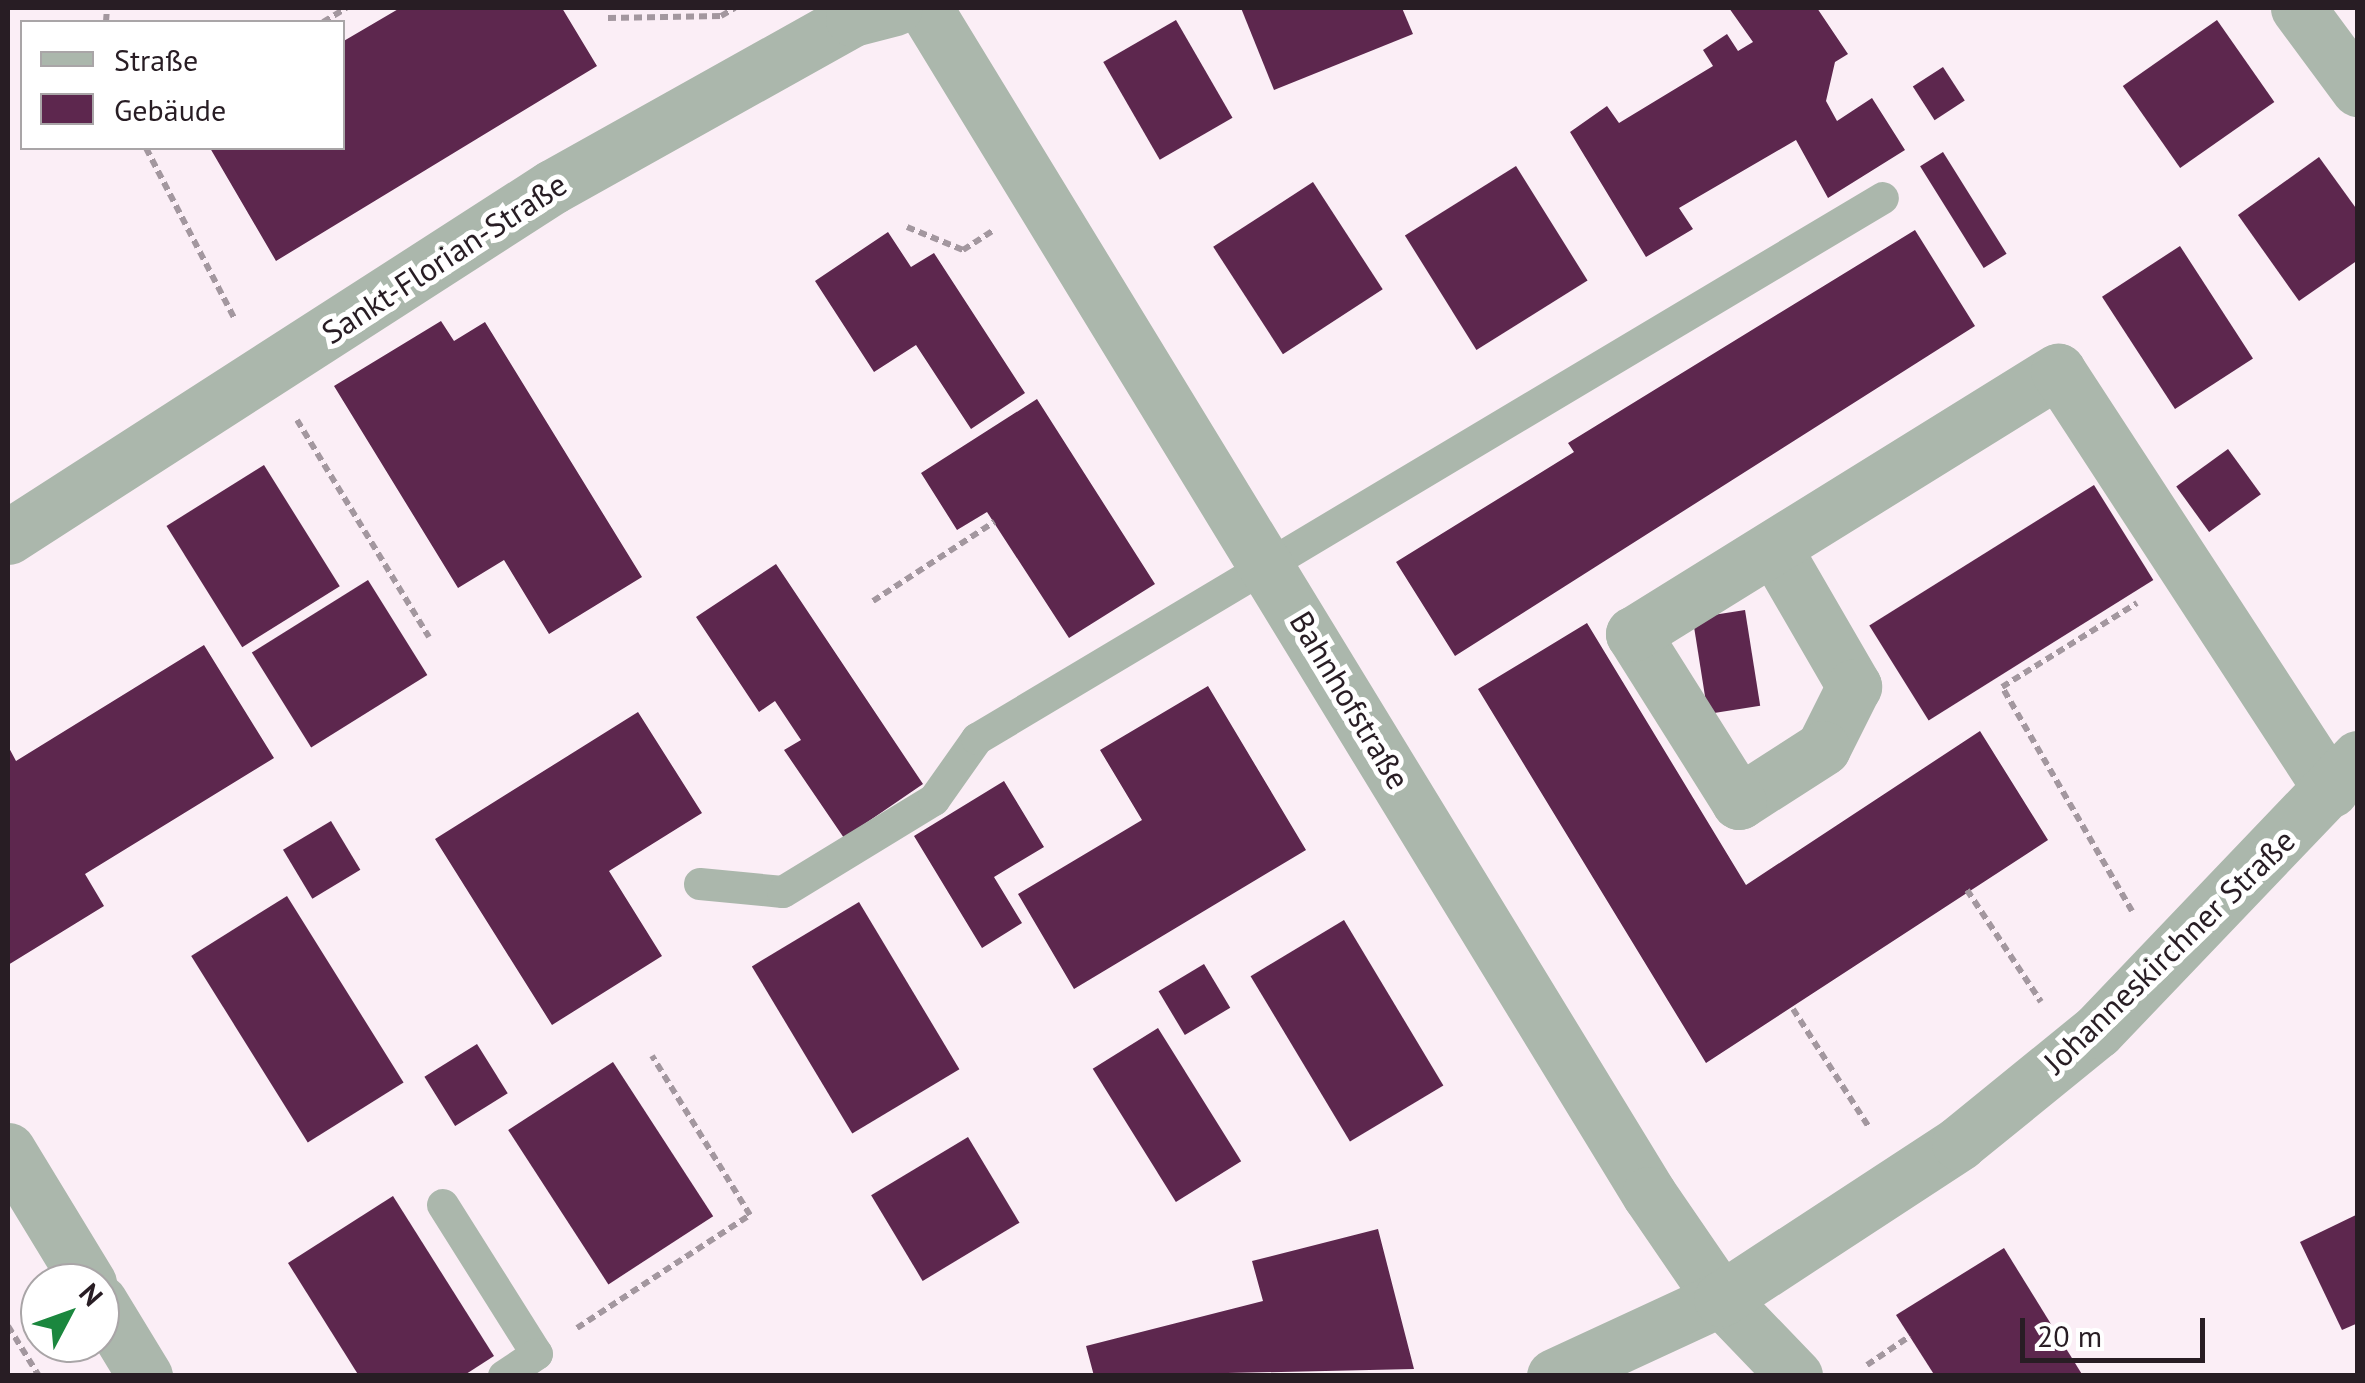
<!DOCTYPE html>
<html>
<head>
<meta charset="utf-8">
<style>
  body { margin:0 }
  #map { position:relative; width:2365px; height:1383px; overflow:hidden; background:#fbeef6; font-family:"PT Sans",sans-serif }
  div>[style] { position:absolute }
  .building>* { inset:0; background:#5d274e; transform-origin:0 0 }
  .path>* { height:6px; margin-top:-3px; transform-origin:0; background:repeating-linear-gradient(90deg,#a3979f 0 8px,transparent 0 13px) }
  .lane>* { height:32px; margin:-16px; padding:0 16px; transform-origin:16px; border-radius:16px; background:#abb7ac }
  .street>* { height:55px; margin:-27.5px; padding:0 27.5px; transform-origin:27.5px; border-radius:27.5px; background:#abb7ac }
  span { translate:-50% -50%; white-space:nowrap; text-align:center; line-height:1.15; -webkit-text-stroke:10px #fff; paint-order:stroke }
  .street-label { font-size:32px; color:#281d24 }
  .frame { position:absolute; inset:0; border:10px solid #281d24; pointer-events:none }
  .legend { position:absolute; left:20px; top:20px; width:325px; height:130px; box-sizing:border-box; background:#fff; border:2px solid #a9a5a7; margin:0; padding:12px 18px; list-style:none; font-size:30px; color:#281d24 }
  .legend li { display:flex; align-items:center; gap:20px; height:50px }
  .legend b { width:50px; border:2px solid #a9a5a7 }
  .north { position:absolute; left:20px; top:1263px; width:100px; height:100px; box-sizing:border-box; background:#fff; border:2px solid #a9a5a7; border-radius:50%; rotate:49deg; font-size:28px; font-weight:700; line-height:40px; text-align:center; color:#281d24 }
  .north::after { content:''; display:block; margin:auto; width:35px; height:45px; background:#1b873e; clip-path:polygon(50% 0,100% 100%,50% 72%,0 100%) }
  .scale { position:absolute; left:2020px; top:1318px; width:185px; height:45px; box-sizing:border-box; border:5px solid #281d24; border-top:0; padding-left:12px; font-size:30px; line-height:35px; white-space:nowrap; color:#281d24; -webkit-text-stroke:8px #fff; paint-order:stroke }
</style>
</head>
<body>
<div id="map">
  <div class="building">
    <i style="clip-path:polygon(400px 8px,562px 8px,597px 66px,276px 261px,210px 148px,342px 148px,342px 42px)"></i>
    <i style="clip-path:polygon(1241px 8px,1402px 8px,1413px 34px,1274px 90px)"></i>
    <i style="clip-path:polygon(1729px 8px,1817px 8px,1848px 54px,1835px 62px,1826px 101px,1837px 121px,1872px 98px,1905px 150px,1828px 198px,1796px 140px,1679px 208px,1693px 229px,1646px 257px,1570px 132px,1607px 106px,1619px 123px,1713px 66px,1703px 50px,1727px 34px,1738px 51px,1753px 42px)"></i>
    <i style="left:1176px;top:20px;width:113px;height:84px;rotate:60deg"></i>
    <i style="left:2217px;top:20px;width:100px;height:115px;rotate:55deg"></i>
    <i style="left:1943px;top:67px;width:40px;height:36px;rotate:57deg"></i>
    <i style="left:1943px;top:152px;width:120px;height:27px;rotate:58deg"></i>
    <i style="clip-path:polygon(2319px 157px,2358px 211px,2358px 260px,2299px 301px,2238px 215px)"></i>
    <i style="left:1516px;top:166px;width:135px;height:131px;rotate:58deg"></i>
    <i style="left:1313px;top:182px;width:128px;height:119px;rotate:57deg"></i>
    <i style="clip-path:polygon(1915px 230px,1975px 326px,1455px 656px,1396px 562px,1574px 452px,1568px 443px)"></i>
    <i style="clip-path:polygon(888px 232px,911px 267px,934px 253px,1025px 393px,971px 429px,916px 345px,874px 372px,815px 281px)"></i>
    <i style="left:2180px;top:246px;width:134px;height:93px;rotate:57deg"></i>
    <i style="clip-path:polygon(441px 321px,454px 341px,485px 322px,642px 577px,549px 634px,504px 560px,458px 588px,334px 386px)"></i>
    <i style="clip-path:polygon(1037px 399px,1155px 584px,1069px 638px,987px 512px,957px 530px,921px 473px)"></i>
    <i style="left:2228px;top:449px;width:56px;height:64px;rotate:54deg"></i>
    <i style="left:264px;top:465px;width:143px;height:115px;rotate:58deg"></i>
    <i style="left:2094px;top:485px;width:112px;height:265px;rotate:58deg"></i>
    <i style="clip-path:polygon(776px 564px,923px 784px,844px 838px,784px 750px,801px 740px,775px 701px,759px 712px,696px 617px)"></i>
    <i style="left:368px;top:580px;width:112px;height:137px;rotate:58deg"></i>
    <i style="left:1745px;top:610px;width:97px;height:53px;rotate:81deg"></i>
    <i style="clip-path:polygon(1587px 623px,1746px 885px,1980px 731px,2048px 840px,1706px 1063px,1478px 689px)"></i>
    <i style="clip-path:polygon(204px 645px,274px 758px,85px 874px,104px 906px,8px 965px,8px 746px,16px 761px)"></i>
    <i style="clip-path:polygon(1208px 686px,1306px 850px,1074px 989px,1018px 894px,1142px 820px,1100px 750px)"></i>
    <i style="clip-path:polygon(638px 712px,702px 813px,609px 871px,662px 956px,552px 1025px,435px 839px)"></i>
    <i style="clip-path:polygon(1004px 781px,1044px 847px,994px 877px,1022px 923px,982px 948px,914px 836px)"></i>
    <i style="left:331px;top:821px;width:57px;height:56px;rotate:59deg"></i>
    <i style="left:287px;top:896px;width:220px;height:113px;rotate:58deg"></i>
    <i style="left:859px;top:902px;width:195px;height:125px;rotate:59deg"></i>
    <i style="left:1344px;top:920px;width:193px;height:109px;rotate:59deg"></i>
    <i style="left:1204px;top:964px;width:51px;height:53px;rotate:59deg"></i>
    <i style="left:1158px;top:1028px;width:157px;height:77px;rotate:58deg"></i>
    <i style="left:477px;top:1044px;width:58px;height:62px;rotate:58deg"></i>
    <i style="left:613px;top:1062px;width:184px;height:125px;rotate:57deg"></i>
    <i style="left:968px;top:1137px;width:100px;height:113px;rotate:59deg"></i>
    <i style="clip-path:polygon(393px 1196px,494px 1356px,463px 1376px,359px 1376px,288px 1263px)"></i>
    <i style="clip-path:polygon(2358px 1214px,2358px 1323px,2342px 1330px,2300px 1242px)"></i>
    <i style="clip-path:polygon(1378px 1229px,1414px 1369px,1094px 1376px,1086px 1346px,1263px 1301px,1252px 1261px)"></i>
    <i style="clip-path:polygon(2004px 1248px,2083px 1376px,1935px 1376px,1896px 1315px)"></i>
  </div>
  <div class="path">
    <i style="left:608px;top:18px;width:113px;rotate:-1deg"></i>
    <i style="left:721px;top:16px;width:16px;rotate:-30deg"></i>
    <i style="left:106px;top:22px;width:14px;rotate:-86deg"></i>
    <i style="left:323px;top:22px;width:27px;rotate:-31deg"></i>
    <i style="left:146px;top:148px;width:194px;rotate:62.6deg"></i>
    <i style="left:907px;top:227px;width:61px;rotate:22.3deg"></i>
    <i style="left:963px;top:250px;width:35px;rotate:-33deg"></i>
    <i style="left:297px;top:420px;width:254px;rotate:58.7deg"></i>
    <i style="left:873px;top:601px;width:145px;rotate:-33.1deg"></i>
    <i style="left:1967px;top:890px;width:134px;rotate:56.5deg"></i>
    <i style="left:2132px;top:911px;width:259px;rotate:-120.1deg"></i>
    <i style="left:2002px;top:687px;width:159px;rotate:-31.9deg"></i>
    <i style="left:1793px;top:1009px;width:139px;rotate:57.3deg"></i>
    <i style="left:8px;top:1326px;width:59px;rotate:58.2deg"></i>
    <i style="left:577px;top:1328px;width:207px;rotate:-33.2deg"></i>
    <i style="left:750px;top:1215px;width:187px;rotate:-121.6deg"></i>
    <i style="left:1867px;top:1365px;width:52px;rotate:-34deg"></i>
  </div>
  <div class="lane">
    <i style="left:700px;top:884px;width:83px;rotate:5.5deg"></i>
    <i style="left:783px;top:892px;width:177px;rotate:-31.4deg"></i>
    <i style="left:934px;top:800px;width:75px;rotate:-54.8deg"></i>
    <i style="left:977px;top:739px;width:1055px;rotate:-30.84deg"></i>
    <i style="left:443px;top:1205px;width:176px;rotate:57.8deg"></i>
    <i style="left:537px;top:1354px;width:40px;rotate:146deg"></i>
  </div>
  <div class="street">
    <i style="left:925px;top:8px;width:1390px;rotate:58.6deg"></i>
    <i style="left:1649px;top:1194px;width:127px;rotate:55.6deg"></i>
    <i style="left:1721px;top:1299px;width:107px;rotate:46.1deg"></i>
    <i style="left:2298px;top:8px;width:101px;rotate:53.5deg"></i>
    <i style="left:8px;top:537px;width:647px;rotate:-32.76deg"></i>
    <i style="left:552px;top:187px;width:345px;rotate:-29.2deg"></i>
    <i style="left:853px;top:19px;width:43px;rotate:-14.7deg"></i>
    <i style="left:1774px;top:548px;width:160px;rotate:59.9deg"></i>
    <i style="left:1854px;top:686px;width:69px;rotate:116.6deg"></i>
    <i style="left:1823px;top:748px;width:100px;rotate:147.3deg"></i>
    <i style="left:1739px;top:802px;width:199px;rotate:-122.2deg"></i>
    <i style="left:1633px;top:634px;width:500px;rotate:-31.8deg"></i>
    <i style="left:2058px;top:371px;width:500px;rotate:56.91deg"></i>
    <i style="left:8px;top:1150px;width:156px;rotate:58.7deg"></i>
    <i style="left:100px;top:1302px;width:87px;rotate:58.7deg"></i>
    <i style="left:1554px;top:1376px;width:184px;rotate:-24.8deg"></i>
    <i style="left:1721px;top:1299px;width:285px;rotate:-33.2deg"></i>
    <i style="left:1959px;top:1143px;width:178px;rotate:-39.1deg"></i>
    <i style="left:2097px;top:1031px;width:378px;rotate:-46.3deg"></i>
  </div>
  <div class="street-label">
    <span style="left:444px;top:258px;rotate:-33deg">Sankt-Florian-Straße</span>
    <span style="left:1350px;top:700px;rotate:59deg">Bahnhofstraße</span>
    <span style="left:2169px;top:951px;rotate:-44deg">Johanneskirchner Straße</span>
  </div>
  <div class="frame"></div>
  <ul class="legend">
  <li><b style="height:12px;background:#abb7ac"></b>Straße</li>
  <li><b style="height:28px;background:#5d274e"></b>Gebäude</li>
  </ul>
  <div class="north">N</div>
  <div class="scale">20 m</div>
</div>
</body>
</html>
